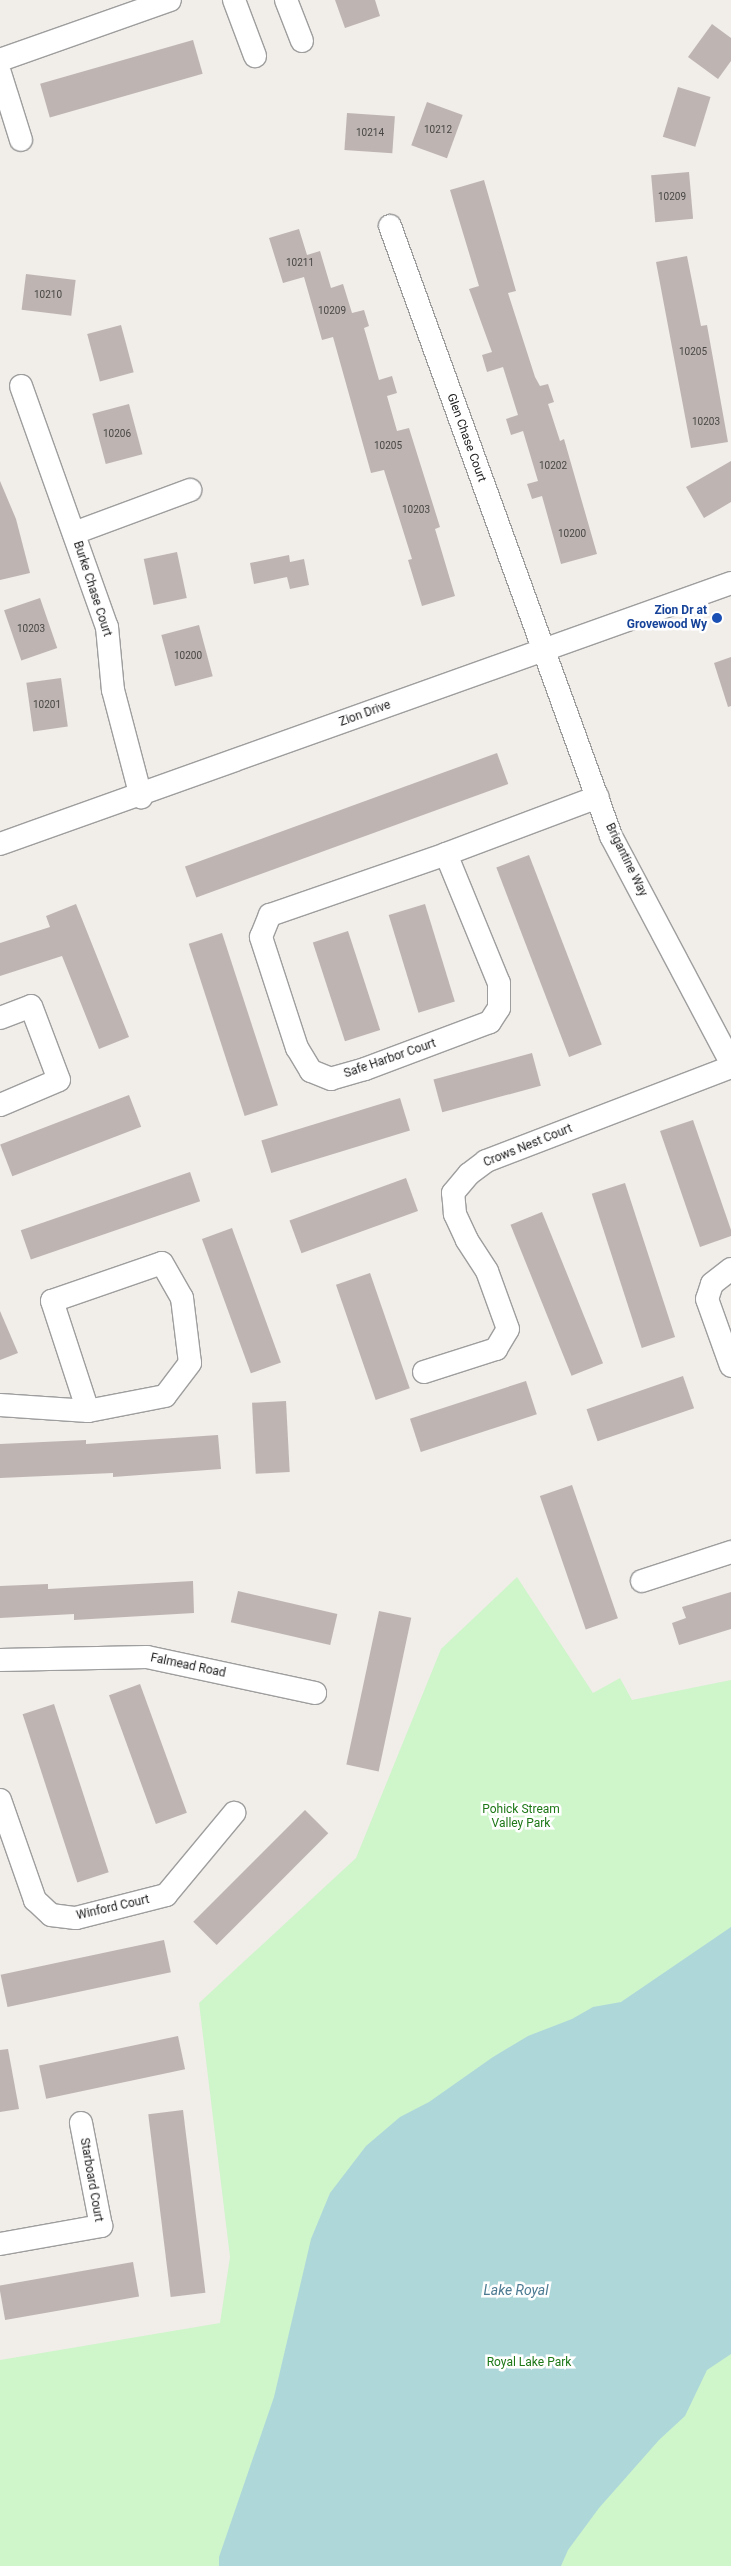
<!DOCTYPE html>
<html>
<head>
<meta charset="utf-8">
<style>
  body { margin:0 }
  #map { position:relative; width:731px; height:2566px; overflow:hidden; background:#f1ede9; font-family:Roboto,sans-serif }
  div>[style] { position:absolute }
  .park>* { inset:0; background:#cff5cb }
  .water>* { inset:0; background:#aed7da }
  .building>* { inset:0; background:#beb5b2; transform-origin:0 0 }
  .roads { filter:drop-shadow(1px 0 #9e9e9e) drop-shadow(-1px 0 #9e9e9e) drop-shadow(0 1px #9e9e9e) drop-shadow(0 -1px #9e9e9e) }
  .minor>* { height:22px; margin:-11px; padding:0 11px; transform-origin:11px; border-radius:11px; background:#fff }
  .dots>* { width:14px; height:14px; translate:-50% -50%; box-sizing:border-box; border:2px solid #fff; border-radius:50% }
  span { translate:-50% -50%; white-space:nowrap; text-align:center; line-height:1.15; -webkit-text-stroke:5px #fff; paint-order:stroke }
  .number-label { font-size:10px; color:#484645 }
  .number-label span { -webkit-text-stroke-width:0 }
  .street-label { font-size:12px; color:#212121 }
  .transit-label { font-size:12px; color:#164399; font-weight:700 }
  .right { translate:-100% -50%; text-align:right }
  .park-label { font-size:12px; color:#1e7817 }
  .water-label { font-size:14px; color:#4c7a92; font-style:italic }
</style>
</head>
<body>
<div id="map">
  <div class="park">
    <i style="clip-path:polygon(517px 1577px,593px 1693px,620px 1678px,632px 1700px,731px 1680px,731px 2566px,0 2566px,0 2360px,220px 2323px,230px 2257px,199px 2003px,356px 1858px,441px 1649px)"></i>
  </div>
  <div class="water">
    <i style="clip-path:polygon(731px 1927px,731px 2354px,707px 2370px,685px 2416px,659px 2440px,599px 2508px,568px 2550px,561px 2566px,219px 2566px,219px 2557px,274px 2397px,311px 2239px,330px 2193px,366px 2146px,400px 2117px,429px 2102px,493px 2057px,528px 2036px,572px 2019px,593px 2007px,621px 2002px)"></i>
  </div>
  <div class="building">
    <i style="clip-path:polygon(335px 0,375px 0,380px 16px,345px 28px)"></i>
    <i style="clip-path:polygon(712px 24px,731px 38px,731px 61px,718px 79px,688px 57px)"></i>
    <i style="left:193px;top:40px;width:35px;height:159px;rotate:74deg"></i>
    <i style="left:678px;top:87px;width:34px;height:52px;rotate:17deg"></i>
    <i style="left:427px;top:102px;width:38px;height:46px;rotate:20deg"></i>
    <i style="left:347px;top:113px;width:48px;height:37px;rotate:4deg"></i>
    <i style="left:689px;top:172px;width:47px;height:38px;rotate:85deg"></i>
    <i style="clip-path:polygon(484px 180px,516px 291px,508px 293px,535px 377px,540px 386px,548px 384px,554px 402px,548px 404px,560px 441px,564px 439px,597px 554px,561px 564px,542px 496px,532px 499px,527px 484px,538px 481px,523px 431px,511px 435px,506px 419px,518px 415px,503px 367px,487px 372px,482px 355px,492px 352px,469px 289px,479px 286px,450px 190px)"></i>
    <i style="clip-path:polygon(299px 229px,307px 255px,320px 251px,331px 288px,343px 284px,352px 313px,364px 310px,369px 326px,364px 328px,379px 380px,392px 376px,397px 393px,387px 396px,397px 431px,409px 428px,440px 527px,435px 529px,455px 596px,422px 606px,408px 560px,412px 559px,384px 470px,371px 473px,333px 337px,322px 340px,304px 277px,283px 283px,269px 238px)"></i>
    <i style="clip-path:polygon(687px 256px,701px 326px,707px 325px,728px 442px,691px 448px,656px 262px)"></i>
    <i style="left:26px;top:274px;width:50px;height:36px;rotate:7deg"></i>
    <i style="left:121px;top:325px;width:49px;height:35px;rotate:75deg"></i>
    <i style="left:129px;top:404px;width:52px;height:38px;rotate:75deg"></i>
    <i style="clip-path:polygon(731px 461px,731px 502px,704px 518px,686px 487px)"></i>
    <i style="clip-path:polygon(0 481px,16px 519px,30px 573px,0 580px)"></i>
    <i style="left:177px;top:552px;width:47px;height:34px;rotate:78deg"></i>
    <i style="clip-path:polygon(289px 555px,290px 562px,304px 559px,309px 585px,290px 589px,287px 577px,254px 584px,250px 563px)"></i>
    <i style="left:40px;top:598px;width:53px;height:38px;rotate:71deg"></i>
    <i style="left:199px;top:625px;width:53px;height:39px;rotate:75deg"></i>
    <i style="clip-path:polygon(731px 657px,731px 706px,728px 707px,714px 663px)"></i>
    <i style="left:61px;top:678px;width:49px;height:35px;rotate:82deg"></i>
    <i style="left:497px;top:753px;width:33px;height:332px;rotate:70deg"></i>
    <i style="left:529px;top:855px;width:203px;height:35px;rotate:69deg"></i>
    <i style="clip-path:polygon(76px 904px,129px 1037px,99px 1049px,62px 956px,0 976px,0 943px,50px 927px,46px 916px)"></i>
    <i style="left:425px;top:904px;width:102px;height:38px;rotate:73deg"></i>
    <i style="left:348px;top:931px;width:104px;height:37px;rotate:72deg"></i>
    <i style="left:222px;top:933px;width:181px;height:35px;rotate:72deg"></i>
    <i style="left:532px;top:1053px;width:34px;height:102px;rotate:75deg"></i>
    <i style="left:129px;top:1095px;width:34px;height:138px;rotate:69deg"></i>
    <i style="left:400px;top:1098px;width:34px;height:145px;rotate:73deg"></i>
    <i style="clip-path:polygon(693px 1120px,731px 1230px,731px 1236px,700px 1247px,660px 1131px)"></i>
    <i style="left:190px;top:1172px;width:31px;height:179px;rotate:71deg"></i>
    <i style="left:406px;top:1178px;width:35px;height:124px;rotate:70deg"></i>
    <i style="left:625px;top:1183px;width:162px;height:35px;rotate:72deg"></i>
    <i style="left:542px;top:1212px;width:163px;height:34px;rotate:68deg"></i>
    <i style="left:232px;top:1228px;width:143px;height:32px;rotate:70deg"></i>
    <i style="left:370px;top:1273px;width:122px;height:36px;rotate:71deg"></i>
    <i style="clip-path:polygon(0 1311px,18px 1353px,0 1360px)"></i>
    <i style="left:683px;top:1376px;width:34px;height:102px;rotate:71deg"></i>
    <i style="left:526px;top:1381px;width:35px;height:122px;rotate:72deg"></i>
    <i style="left:286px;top:1401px;width:71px;height:34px;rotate:87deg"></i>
    <i style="clip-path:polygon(218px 1435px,221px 1469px,113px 1477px,113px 1473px,0 1478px,0 1444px,86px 1440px,86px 1444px)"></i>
    <i style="left:572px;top:1485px;width:141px;height:34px;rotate:71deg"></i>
    <i style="clip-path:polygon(193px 1581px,194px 1613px,74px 1620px,74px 1614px,0 1618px,0 1586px,48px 1584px,48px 1589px)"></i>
    <i style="left:238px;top:1591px;width:102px;height:32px;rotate:13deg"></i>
    <i style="clip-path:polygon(731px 1592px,731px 1629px,679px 1645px,672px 1623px,686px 1618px,682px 1607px)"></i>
    <i style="left:379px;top:1611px;width:33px;height:157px;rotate:12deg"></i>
    <i style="left:140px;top:1684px;width:137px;height:33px;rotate:70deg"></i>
    <i style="left:54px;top:1704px;width:177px;height:33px;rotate:72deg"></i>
    <i style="left:305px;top:1810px;width:33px;height:158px;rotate:45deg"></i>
    <i style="left:164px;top:1940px;width:33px;height:167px;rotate:78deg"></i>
    <i style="left:178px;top:2036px;width:34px;height:142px;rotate:78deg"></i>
    <i style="clip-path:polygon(8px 2049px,19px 2109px,0 2112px,0 2050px)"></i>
    <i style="left:183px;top:2110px;width:184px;height:35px;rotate:83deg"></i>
    <i style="left:133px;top:2262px;width:35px;height:136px;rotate:80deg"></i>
  </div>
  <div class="roads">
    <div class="minor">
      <i style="left:234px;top:0;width:60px;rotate:69.4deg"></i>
      <i style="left:286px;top:0;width:44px;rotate:68.7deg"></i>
      <i style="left:0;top:60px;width:180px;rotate:-19.4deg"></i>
      <i style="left:0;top:73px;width:70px;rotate:72.6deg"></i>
      <i style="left:390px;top:226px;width:649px;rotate:70.08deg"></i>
      <i style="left:611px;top:836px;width:257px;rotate:62.1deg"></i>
      <i style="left:21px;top:386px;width:256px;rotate:70.4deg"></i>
      <i style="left:107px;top:627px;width:63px;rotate:84.6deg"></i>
      <i style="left:113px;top:690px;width:111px;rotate:75.3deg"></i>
      <i style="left:74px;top:533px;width:124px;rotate:-20.3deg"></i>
      <i style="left:0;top:844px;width:776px;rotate:-19.65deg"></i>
      <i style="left:446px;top:854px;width:139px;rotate:67.7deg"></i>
      <i style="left:499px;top:983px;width:25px;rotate:90deg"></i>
      <i style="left:499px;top:1008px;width:17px;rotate:123deg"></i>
      <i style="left:490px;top:1022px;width:134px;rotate:159.4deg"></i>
      <i style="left:365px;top:1069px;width:35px;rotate:164deg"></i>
      <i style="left:331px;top:1079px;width:22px;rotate:-158deg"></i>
      <i style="left:311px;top:1071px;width:27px;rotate:-121deg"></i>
      <i style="left:297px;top:1048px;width:117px;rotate:-108deg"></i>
      <i style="left:261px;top:937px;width:24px;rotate:-68deg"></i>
      <i style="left:270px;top:915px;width:186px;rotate:-19.1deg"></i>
      <i style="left:446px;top:854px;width:162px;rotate:-20.6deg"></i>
      <i style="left:0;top:1018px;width:33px;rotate:-21deg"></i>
      <i style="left:31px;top:1006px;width:79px;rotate:69.3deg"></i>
      <i style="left:59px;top:1080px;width:64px;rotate:157deg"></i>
      <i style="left:162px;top:1263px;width:40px;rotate:60.3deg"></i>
      <i style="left:182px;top:1298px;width:65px;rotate:83deg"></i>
      <i style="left:190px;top:1363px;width:41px;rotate:127.1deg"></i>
      <i style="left:165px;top:1396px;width:78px;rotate:169deg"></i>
      <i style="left:88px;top:1411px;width:116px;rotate:-108.1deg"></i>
      <i style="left:52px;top:1301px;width:116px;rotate:-19.1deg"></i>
      <i style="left:731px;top:1269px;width:24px;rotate:142deg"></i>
      <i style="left:712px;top:1284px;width:16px;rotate:108deg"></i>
      <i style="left:707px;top:1299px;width:71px;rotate:70.3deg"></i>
      <i style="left:424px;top:1372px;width:76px;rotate:-17.7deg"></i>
      <i style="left:496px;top:1349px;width:23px;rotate:-59deg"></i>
      <i style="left:508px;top:1329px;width:62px;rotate:-109.9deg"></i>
      <i style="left:487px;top:1271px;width:37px;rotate:-123deg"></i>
      <i style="left:467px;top:1240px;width:29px;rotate:-115deg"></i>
      <i style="left:455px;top:1214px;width:21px;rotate:-95deg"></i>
      <i style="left:453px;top:1193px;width:25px;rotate:-50deg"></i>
      <i style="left:469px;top:1174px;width:21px;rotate:-37deg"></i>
      <i style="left:486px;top:1161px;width:262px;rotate:-21deg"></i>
      <i style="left:0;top:1405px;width:88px;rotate:3.9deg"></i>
      <i style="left:642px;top:1581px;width:94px;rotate:-18deg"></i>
      <i style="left:0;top:1660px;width:147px;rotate:-1.2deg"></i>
      <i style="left:147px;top:1657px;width:172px;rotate:12.1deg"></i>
      <i style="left:0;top:1800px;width:106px;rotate:70.7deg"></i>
      <i style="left:35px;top:1900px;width:22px;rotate:43deg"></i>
      <i style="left:51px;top:1915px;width:25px;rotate:7deg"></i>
      <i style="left:76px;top:1918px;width:93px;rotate:-14.3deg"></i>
      <i style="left:166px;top:1895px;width:107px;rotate:-50.3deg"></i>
      <i style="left:0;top:2244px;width:103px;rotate:-10.1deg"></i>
      <i style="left:101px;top:2226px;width:105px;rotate:-101deg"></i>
    </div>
  </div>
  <div class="dots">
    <i style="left:717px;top:618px;background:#1a4fb4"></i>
  </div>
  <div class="number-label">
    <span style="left:438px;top:130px">10212</span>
    <span style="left:370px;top:133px">10214</span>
    <span style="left:672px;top:197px">10209</span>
    <span style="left:300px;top:263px">10211</span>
    <span style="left:48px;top:295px">10210</span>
    <span style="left:332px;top:311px">10209</span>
    <span style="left:693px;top:352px">10205</span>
    <span style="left:706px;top:422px">10203</span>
    <span style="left:117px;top:434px">10206</span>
    <span style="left:388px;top:446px">10205</span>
    <span style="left:553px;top:466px">10202</span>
    <span style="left:416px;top:510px">10203</span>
    <span style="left:572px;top:534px">10200</span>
    <span style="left:31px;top:629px">10203</span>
    <span style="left:188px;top:656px">10200</span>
    <span style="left:47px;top:705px">10201</span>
  </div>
  <div class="street-label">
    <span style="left:466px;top:438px;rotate:70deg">Glen Chase Court</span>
    <span style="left:92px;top:589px;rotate:72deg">Burke Chase Court</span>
    <span style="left:365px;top:714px;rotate:-20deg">Zion Drive</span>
    <span style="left:626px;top:860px;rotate:64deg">Brigantine Way</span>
    <span style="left:390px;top:1059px;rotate:-19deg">Safe Harbor Court</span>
    <span style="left:528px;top:1146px;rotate:-22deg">Crows Nest Court</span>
    <span style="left:188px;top:1666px;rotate:12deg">Falmead Road</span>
    <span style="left:113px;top:1908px;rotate:-13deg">Winford Court</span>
    <span style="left:91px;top:2180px;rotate:80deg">Starboard Court</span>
  </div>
  <div class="transit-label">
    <span class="right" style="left:707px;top:618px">Zion Dr at<br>Grovewood Wy</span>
  </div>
  <div class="park-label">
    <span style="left:521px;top:1817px">Pohick Stream<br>Valley Park</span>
    <span style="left:529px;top:2363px">Royal Lake Park</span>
  </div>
  <div class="water-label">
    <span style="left:516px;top:2290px">Lake Royal</span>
  </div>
</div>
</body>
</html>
